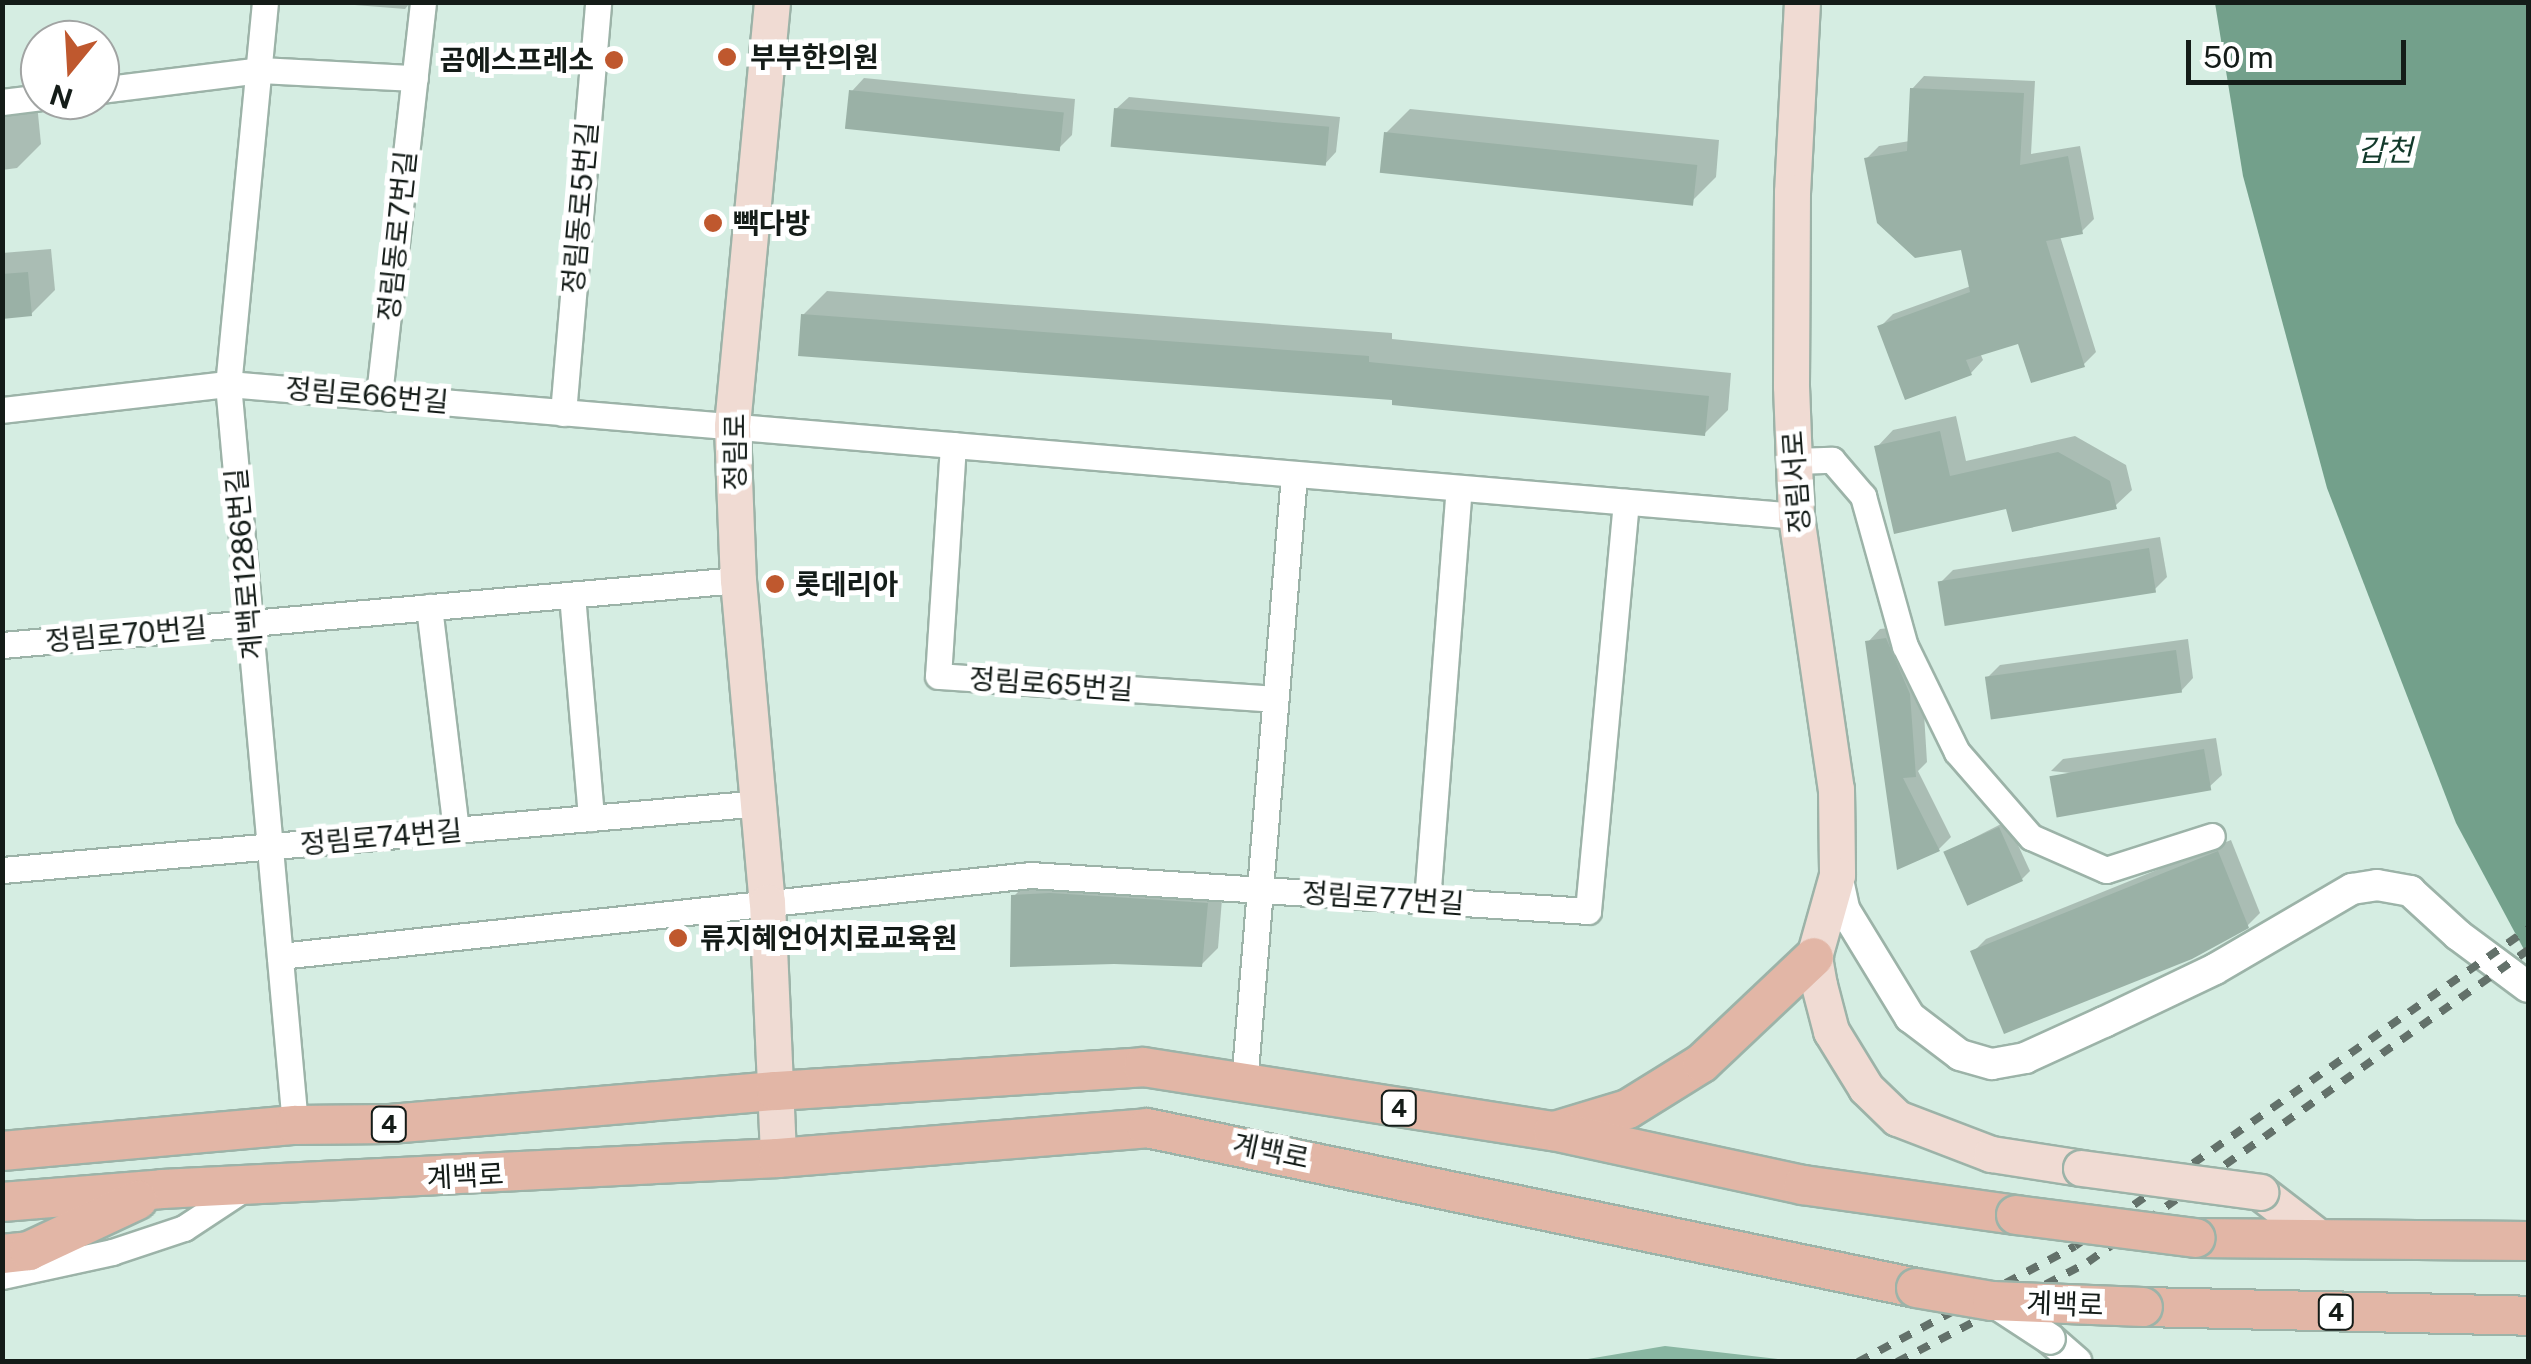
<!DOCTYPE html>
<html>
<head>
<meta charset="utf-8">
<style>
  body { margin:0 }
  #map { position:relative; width:2531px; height:1364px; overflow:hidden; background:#d5ede2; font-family:"Public Sans","Noto Sans KR",sans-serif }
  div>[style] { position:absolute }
  .forest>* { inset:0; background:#89b6a2 }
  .water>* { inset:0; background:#73a08b }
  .shadow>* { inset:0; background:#0003 }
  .building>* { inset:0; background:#9ab1a6; transform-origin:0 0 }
  .roads { filter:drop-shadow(2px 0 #9cb3a8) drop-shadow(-2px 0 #9cb3a8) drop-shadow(0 2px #9cb3a8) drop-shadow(0 -2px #9cb3a8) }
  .minor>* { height:25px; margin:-12.5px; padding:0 12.5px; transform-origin:12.5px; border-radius:12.5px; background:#fff }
  .tertiary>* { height:30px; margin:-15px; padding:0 15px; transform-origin:15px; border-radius:15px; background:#fff }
  .secondary>* { height:35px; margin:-17.5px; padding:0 17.5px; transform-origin:17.5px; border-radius:17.5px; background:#f0dbd3 }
  .primary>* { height:38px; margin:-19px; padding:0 19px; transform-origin:19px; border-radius:19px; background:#e2b6a6 }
  .rail>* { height:8px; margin-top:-4px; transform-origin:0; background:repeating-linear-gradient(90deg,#63716a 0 12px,transparent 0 24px) }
  .bridges { filter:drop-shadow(2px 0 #9cb3a8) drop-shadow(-2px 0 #9cb3a8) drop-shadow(0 2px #9cb3a8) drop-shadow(0 -2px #9cb3a8) }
  .tertiary-bridge>* { height:30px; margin:-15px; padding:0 15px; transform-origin:15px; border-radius:15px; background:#fff }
  .secondary-bridge>* { height:35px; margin:-17.5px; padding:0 17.5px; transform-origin:17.5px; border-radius:17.5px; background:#f0dbd3 }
  .primary-bridge>* { height:38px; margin:-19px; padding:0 19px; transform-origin:19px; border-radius:19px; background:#e2b6a6 }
  .dots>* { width:28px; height:28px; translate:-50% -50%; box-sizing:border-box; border:5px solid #fff; border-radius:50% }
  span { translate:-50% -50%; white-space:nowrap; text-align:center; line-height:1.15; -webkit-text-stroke:10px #fff; paint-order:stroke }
  .shield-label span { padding:2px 8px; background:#fff; border:2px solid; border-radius:8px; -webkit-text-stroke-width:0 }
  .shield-label { font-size:25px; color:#141c18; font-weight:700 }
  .poi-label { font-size:28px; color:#141c18; font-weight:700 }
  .left { translate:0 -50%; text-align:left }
  .right { translate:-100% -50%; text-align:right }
  .street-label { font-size:28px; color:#141c18 }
  .water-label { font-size:30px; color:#123a2b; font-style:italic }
  .frame { position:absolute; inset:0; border:5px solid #141c18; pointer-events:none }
  .north { position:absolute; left:20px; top:20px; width:100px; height:100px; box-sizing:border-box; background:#fff; border:2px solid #a1a4a3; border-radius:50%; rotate:198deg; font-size:28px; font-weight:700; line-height:40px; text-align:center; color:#141c18 }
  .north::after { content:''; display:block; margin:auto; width:35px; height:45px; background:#bf582e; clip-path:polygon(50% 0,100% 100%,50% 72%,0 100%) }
  .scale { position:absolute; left:2186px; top:40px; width:220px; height:45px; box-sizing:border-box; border:5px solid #141c18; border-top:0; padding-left:12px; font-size:30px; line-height:35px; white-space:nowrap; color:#141c18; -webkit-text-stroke:8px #fff; paint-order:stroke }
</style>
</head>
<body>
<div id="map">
  <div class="forest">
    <i style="clip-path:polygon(1665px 1346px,1795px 1361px,1576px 1361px)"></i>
  </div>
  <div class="water">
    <i style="clip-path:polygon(2215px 3px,2528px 3px,2528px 957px,2456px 823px,2327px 488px,2243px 176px)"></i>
  </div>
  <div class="shadow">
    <i style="clip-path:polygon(317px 2px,411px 2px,405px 9px)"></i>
    <i style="clip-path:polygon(1924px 76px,2035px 81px,2031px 154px,2080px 146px,2094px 219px,2082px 231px,2060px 236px,2096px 352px,2083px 365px,2020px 341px,1980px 353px,1983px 360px,1971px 373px,1880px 327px,1893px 314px,1971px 286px,1963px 247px,1866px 159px,1879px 146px,1910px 141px,1912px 89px)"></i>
    <i style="clip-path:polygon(864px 78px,1075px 99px,1072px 135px,1060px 147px,852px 91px)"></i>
    <i style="clip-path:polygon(1129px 97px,1340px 117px,1336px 152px,1324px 165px,1116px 109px)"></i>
    <i style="clip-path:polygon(37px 104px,41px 144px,17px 168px,2px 170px,2px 107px)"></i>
    <i style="clip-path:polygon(1410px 109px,1719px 140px,1716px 177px,1692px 201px,1386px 133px)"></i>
    <i style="clip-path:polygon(51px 249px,55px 290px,31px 314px,2px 316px,2px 253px)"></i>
    <i style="clip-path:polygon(827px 291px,1392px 333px,1392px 339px,1731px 373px,1728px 410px,1704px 434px,1395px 398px,803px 315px)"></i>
    <i style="clip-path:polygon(1956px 416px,1966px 461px,2075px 436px,2126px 465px,2132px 490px,2115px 506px,2008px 506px,1877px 447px,1893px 430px)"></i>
    <i style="clip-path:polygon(2160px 537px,2167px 577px,2154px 590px,1941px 582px,1953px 570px)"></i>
    <i style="clip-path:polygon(1898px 627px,1922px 681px,1927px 762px,1918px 771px,1951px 837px,1939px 849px,1899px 866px,1868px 642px,1880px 629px)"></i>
    <i style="clip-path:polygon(2188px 639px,2193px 678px,2181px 691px,1988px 677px,2000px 665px)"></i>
    <i style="clip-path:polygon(2216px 738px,2222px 775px,2209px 787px,2051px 771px,2063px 759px)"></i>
    <i style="clip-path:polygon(2007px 821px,2030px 871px,2022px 879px,1946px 852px)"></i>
    <i style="clip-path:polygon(2231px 840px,2260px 913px,2247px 926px,1973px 952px,1986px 939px)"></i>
    <i style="clip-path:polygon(1030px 880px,1223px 887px,1218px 948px,1201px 965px,1014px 896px)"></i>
  </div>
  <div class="building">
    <i style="clip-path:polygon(1910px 88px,2024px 93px,2020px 165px,2068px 156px,2083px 234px,2046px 241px,2085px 367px,2031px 383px,2018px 344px,1966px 360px,1972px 375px,1905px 400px,1877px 326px,1970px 292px,1961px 250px,1915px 258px,1877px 223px,1864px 158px,1907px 151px)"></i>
    <i style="left:849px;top:90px;width:216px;height:39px;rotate:6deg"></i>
    <i style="left:1114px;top:108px;width:216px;height:39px;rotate:5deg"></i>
    <i style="left:1384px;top:132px;width:315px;height:41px;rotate:6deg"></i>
    <i style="clip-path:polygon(28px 272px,32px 316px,2px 319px,2px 274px)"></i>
    <i style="clip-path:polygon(801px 314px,1369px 356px,1369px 362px,1709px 396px,1705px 436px,1392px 405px,1392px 400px,798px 356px)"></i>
    <i style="clip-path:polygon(1940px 431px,1950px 476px,2058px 452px,2110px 481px,2117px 509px,2012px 532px,2006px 509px,1894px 534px,1874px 446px)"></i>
    <i style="left:2149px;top:548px;width:45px;height:214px;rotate:81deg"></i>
    <i style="clip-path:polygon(1886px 638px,1910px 694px,1916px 777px,1903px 778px,1940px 851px,1897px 870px,1865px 641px)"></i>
    <i style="left:2176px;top:650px;width:43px;height:193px;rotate:82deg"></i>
    <i style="left:2204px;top:749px;width:42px;height:157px;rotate:80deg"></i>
    <i style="left:1999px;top:827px;width:59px;height:61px;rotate:66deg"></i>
    <i style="clip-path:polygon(2218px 851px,2249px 928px,2192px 959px,2004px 1034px,1970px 951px)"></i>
    <i style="clip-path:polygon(1050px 893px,1208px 903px,1202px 967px,1114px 964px,1010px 967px,1011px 895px)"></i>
  </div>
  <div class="roads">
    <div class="minor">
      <i style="left:265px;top:2px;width:384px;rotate:95.5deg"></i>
      <i style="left:228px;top:384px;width:744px;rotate:84.83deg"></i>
      <i style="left:100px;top:90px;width:161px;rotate:-7.1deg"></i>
      <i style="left:260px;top:70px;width:155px;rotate:3deg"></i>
      <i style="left:2px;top:102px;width:38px;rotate:-7deg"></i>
      <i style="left:379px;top:395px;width:395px;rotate:-83.6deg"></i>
      <i style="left:2px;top:410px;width:227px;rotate:-6.6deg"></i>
      <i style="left:228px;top:384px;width:1574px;rotate:4.81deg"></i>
      <i style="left:563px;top:413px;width:412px;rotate:-85.1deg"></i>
      <i style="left:953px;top:445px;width:231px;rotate:93.7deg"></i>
      <i style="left:938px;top:676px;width:338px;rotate:3.9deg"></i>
      <i style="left:1794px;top:461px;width:38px;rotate:-2deg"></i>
      <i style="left:1832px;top:460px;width:48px;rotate:49.3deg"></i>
      <i style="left:1863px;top:496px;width:156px;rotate:74.4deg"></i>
      <i style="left:1905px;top:646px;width:118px;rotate:63.9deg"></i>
      <i style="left:1957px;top:752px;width:113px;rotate:49deg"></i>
      <i style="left:2031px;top:837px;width:82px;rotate:23.7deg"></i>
      <i style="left:2106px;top:870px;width:111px;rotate:-17.8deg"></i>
      <i style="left:572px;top:595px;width:224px;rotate:85.1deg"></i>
      <i style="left:429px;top:607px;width:225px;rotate:83.1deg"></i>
      <i style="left:2px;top:645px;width:739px;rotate:-5.05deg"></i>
      <i style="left:2px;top:870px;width:761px;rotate:-5.05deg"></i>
      <i style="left:1427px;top:901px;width:414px;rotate:-85.6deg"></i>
      <i style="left:280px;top:956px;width:754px;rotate:-6.16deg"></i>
      <i style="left:1030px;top:875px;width:559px;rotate:3.69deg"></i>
      <i style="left:1588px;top:911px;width:411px;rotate:-84.7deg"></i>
      <i style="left:1244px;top:1084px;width:612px;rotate:-85.31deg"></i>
      <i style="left:2px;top:1276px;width:113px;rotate:-12.3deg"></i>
      <i style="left:112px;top:1252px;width:76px;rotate:-18.4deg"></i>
      <i style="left:184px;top:1228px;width:73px;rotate:-33.3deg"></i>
    </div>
    <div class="tertiary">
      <i style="left:1837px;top:875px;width:35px;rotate:78deg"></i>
      <i style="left:1844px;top:909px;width:127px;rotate:58.6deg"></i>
      <i style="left:1910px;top:1017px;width:63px;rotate:37.2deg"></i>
      <i style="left:1960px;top:1055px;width:33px;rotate:16deg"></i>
      <i style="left:1992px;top:1064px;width:34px;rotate:-10deg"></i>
      <i style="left:2025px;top:1058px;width:87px;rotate:-24.5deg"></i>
      <i style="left:2104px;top:1022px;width:123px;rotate:-25.5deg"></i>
      <i style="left:2215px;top:969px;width:159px;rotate:-30.3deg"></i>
      <i style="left:2352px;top:889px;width:25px;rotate:-9deg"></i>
      <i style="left:2377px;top:885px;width:34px;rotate:10deg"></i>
      <i style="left:2410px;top:891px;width:65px;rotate:42.5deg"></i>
      <i style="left:2458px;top:935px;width:87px;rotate:36.6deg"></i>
      <i style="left:2050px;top:1339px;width:35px;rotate:41deg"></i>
    </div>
    <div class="secondary">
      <i style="left:772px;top:2px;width:426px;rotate:95.4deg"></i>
      <i style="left:732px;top:426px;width:154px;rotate:87.8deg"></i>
      <i style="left:738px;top:580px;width:323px;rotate:84.9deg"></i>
      <i style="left:767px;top:902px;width:256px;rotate:87.5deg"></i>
      <i style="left:1802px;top:2px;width:190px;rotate:93deg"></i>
      <i style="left:1792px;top:192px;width:194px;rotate:90.3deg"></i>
      <i style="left:1791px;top:386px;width:130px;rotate:87.8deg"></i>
      <i style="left:1796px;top:516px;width:276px;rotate:81.7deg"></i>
      <i style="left:1836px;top:789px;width:86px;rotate:89.3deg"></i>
      <i style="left:1837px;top:875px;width:85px;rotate:105.7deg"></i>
      <i style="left:1814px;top:957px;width:28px;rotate:80deg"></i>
      <i style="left:1819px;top:985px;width:48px;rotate:75.4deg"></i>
      <i style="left:1831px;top:1031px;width:67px;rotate:58.4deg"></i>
      <i style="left:1866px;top:1088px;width:43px;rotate:44.1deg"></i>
      <i style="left:1897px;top:1118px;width:101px;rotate:21deg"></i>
      <i style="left:1991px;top:1154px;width:91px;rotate:8.8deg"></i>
      <i style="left:2260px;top:1192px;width:78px;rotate:37.7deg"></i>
    </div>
    <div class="primary">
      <i style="left:1555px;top:1131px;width:76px;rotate:-16.8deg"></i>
      <i style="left:1628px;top:1109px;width:87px;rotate:-31.9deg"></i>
      <i style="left:1702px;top:1063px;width:154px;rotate:-43.4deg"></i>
      <i style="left:2px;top:1151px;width:294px;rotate:-5.1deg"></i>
      <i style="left:295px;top:1125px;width:95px;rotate:-0.6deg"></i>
      <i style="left:390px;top:1124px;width:387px;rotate:-4.9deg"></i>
      <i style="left:776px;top:1091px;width:368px;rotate:-3.7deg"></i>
      <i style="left:1143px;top:1067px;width:415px;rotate:8.9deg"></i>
      <i style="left:1553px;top:1131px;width:256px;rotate:12.2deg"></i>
      <i style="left:1803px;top:1185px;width:215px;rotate:8deg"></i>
      <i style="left:2px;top:1202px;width:161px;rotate:-4.6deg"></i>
      <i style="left:162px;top:1189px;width:617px;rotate:-2.88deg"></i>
      <i style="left:778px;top:1158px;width:370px;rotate:-4.6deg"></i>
      <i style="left:1147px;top:1128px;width:785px;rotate:11.75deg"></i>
      <i style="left:2196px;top:1238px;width:332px;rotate:0.5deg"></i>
      <i style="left:2px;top:1254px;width:27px;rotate:-6deg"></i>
      <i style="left:29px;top:1251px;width:120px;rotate:-25.1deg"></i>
      <i style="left:2143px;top:1307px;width:385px;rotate:1.3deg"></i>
    </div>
  </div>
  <div class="rail">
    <i style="left:1858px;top:1362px;width:246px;rotate:-28.1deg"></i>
    <i style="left:2075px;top:1246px;width:553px;rotate:-34.98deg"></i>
    <i style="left:1897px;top:1362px;width:216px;rotate:-27.6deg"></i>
    <i style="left:2088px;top:1262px;width:539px;rotate:-35.34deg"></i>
  </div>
  <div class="bridges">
    <div class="tertiary-bridge">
      <i style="left:1992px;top:1301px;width:69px;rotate:33.2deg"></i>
    </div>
    <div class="secondary-bridge">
      <i style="left:2081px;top:1168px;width:181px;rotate:7.6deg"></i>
    </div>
    <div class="primary-bridge">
      <i style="left:2016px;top:1215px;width:181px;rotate:7.3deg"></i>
      <i style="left:1916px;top:1288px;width:77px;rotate:9.7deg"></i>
      <i style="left:1992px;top:1301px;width:151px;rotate:2.3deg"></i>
    </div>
  </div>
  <div class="dots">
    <i style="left:727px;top:57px;background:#bf582e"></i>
    <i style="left:614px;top:60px;background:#bf582e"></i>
    <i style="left:713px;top:223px;background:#bf582e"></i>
    <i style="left:775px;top:584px;background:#bf582e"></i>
    <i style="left:678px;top:938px;background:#bf582e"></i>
  </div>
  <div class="shield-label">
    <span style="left:1399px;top:1108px">4</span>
    <span style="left:389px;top:1124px">4</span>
    <span style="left:2336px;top:1312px">4</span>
  </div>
  <div class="poi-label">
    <span class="left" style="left:750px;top:57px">부부한의원</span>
    <span class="right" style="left:594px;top:60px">곰에스프레소</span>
    <span class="left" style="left:733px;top:223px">빽다방</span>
    <span class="left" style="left:795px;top:584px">롯데리아</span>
    <span class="left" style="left:700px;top:938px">류지혜언어치료교육원</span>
  </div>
  <div class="street-label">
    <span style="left:580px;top:208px;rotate:-85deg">정림동로5번길</span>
    <span style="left:397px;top:236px;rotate:-84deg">정림동로7번길</span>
    <span style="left:367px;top:395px;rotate:5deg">정림로66번길</span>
    <span style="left:735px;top:452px;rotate:-90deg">정림로</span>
    <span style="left:1796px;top:482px;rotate:-94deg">정림서로</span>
    <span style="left:244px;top:564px;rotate:-95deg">계백로1286번길</span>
    <span style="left:126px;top:634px;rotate:-5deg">정림로70번길</span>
    <span style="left:1051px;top:684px;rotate:4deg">정림로65번길</span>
    <span style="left:381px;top:837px;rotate:-5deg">정림로74번길</span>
    <span style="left:1383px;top:898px;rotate:4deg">정림로77번길</span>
    <span style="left:1271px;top:1151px;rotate:12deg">계백로</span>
    <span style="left:465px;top:1176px;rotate:-3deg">계백로</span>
    <span style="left:2065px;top:1304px;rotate:2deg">계백로</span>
  </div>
  <div class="water-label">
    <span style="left:2385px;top:150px">갑천</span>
  </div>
  <div class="frame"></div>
  <div class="north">N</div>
  <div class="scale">50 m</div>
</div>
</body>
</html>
